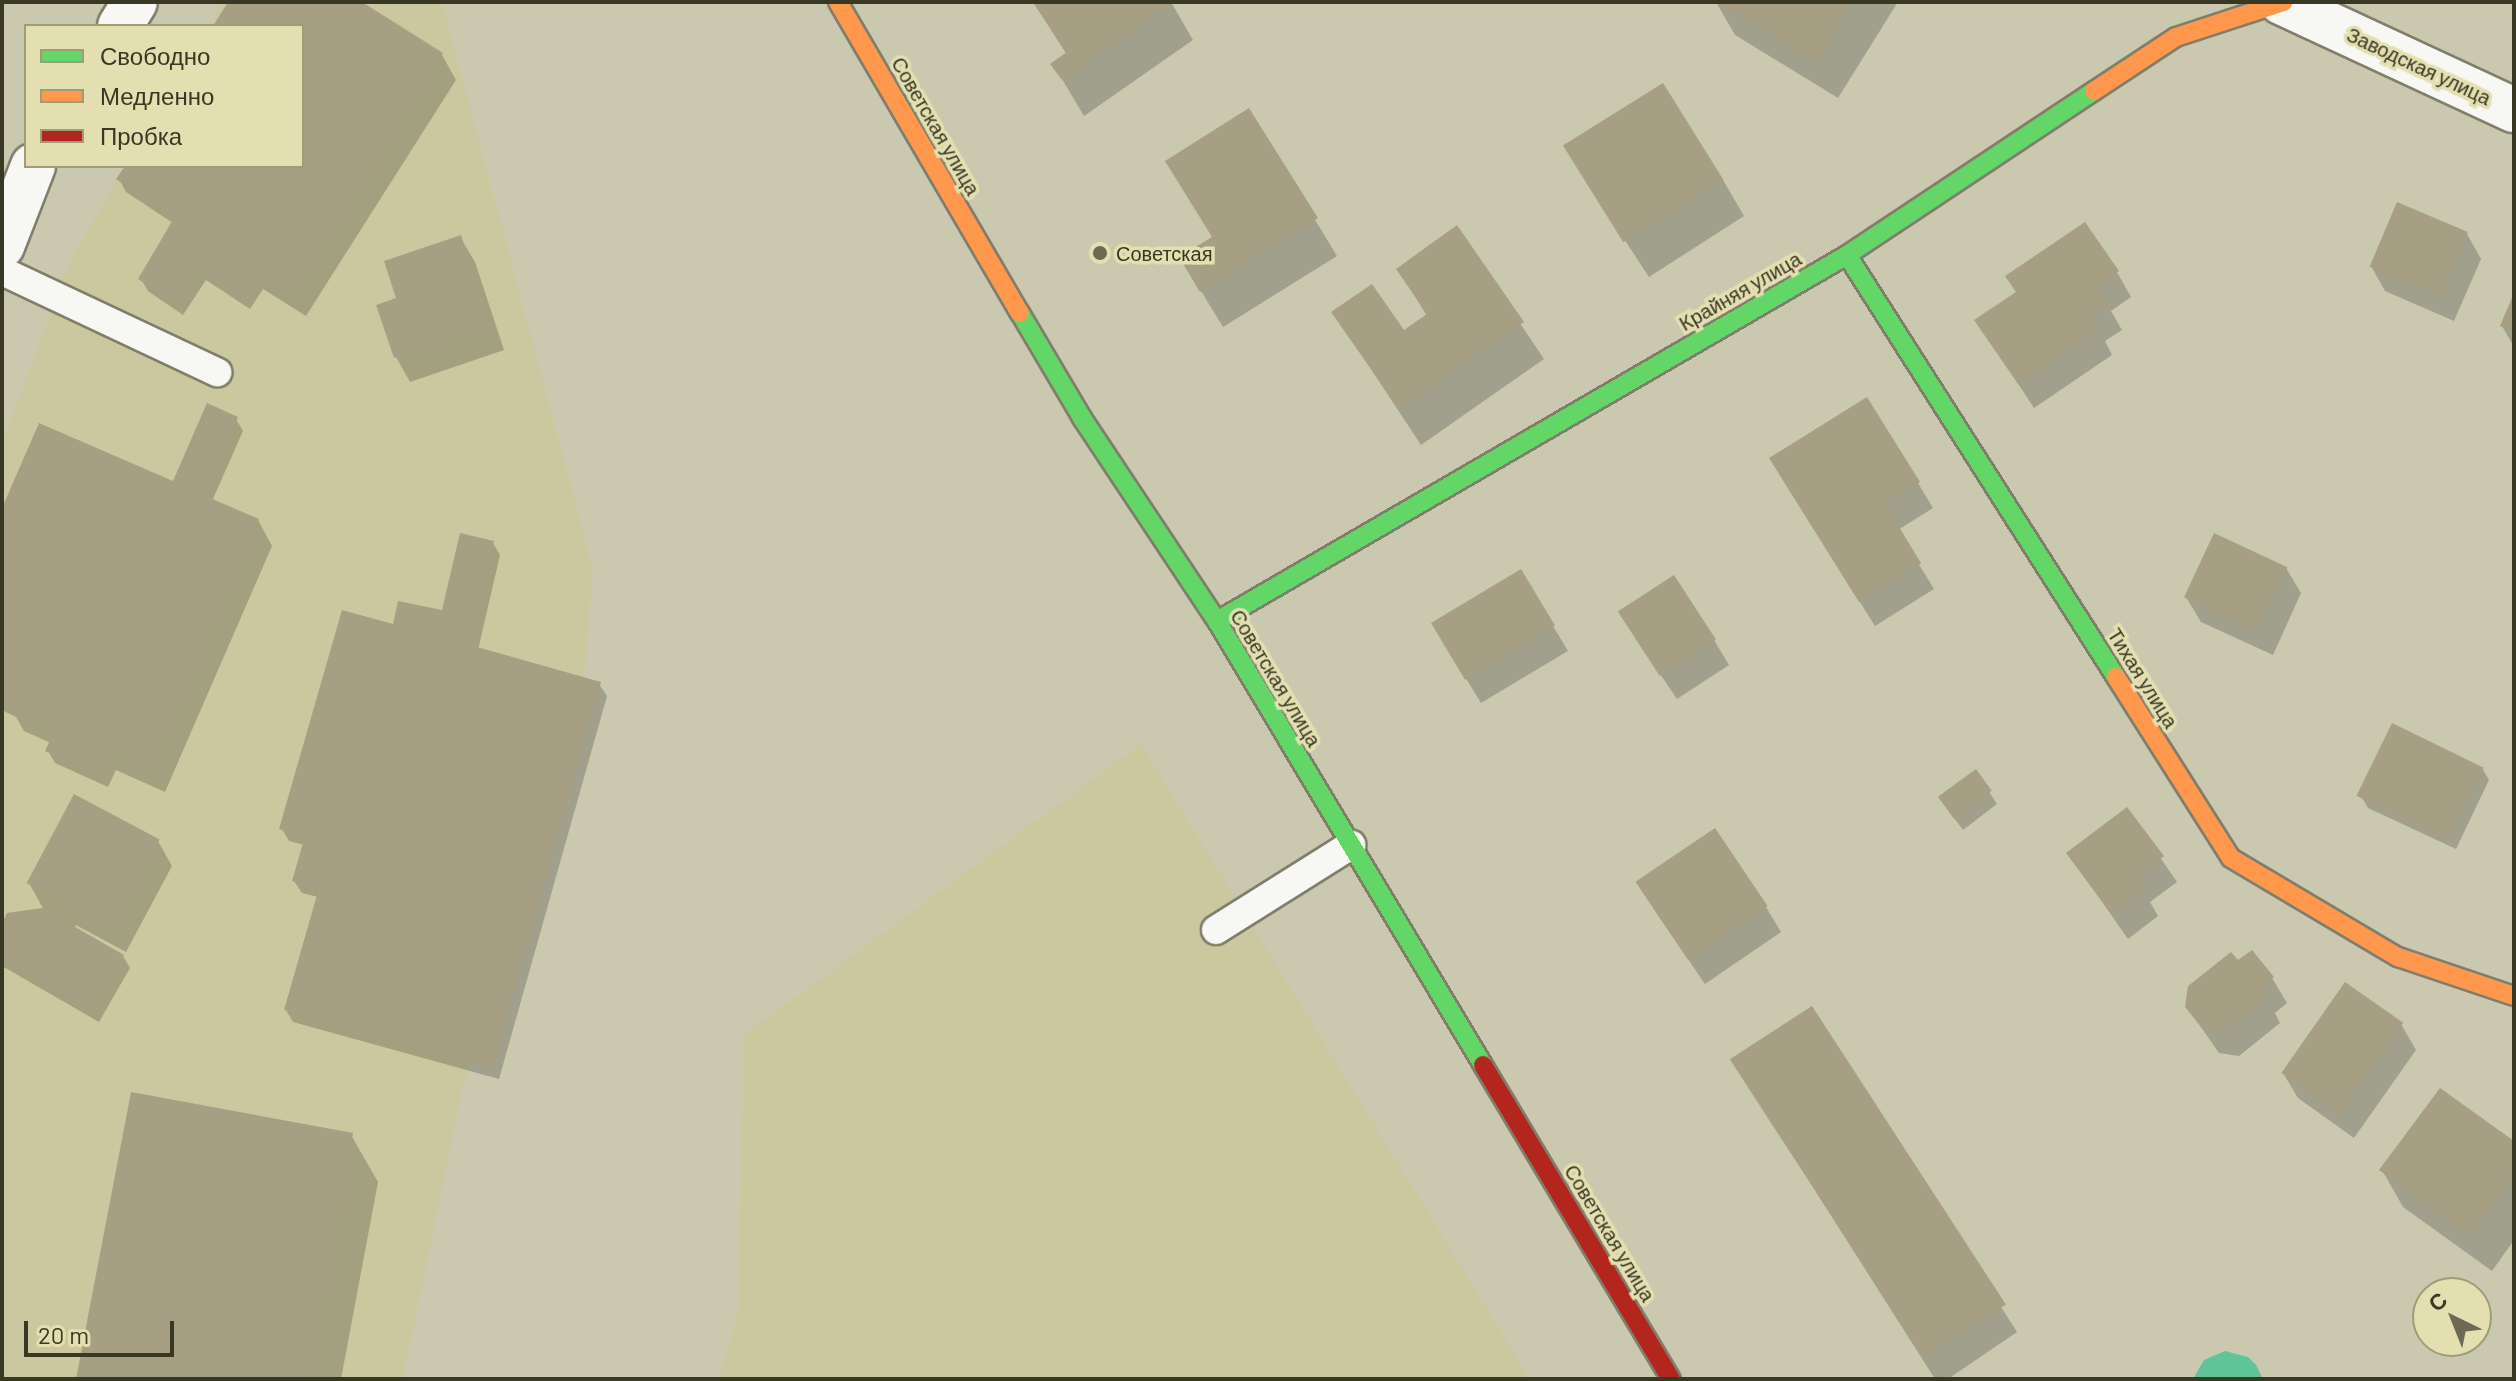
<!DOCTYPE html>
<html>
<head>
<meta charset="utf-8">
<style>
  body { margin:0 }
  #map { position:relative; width:2516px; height:1381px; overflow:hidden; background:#cac8af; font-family:Barlow,sans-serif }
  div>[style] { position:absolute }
  .built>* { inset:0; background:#cbc89f }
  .water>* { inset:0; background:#5fc497 }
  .shadow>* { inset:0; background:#0003 }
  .building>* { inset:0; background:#a79f83; transform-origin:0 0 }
  .roads { filter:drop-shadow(2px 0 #807e6b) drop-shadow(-2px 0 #807e6b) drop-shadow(0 2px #807e6b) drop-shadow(0 -2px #807e6b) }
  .lane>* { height:28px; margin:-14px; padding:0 14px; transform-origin:14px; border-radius:14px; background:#f7f7f3 }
  .street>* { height:44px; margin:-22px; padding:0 22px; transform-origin:22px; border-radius:22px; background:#f7f7f3 }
  .fast>* { height:18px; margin:-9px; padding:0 9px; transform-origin:9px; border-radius:9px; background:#63d668 }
  .slow>* { height:18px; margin:-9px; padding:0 9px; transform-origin:9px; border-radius:9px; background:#ff974d }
  .jam>* { height:18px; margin:-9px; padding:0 9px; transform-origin:9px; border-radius:9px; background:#b3261e }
  .dots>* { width:22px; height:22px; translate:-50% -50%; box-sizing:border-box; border:4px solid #e3dfb0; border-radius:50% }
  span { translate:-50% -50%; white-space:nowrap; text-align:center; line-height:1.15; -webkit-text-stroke:7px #e3dfb0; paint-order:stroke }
  .street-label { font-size:20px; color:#393825 }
  .poi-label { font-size:20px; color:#393825 }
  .left { translate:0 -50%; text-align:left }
  .frame { position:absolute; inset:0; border:4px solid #393825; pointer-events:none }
  .legend { position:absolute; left:24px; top:24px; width:280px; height:144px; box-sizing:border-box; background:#e3dfb0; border:2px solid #9f9c78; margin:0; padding:10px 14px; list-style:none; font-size:24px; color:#393825 }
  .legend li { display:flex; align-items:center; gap:16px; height:40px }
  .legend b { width:40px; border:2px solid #9f9c78 }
  .north { position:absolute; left:2412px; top:1277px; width:80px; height:80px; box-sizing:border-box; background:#e3dfb0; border:2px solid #9f9c78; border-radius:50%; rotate:317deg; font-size:22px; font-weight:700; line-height:32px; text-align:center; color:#393825 }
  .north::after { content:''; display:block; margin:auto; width:28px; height:36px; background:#6c6a55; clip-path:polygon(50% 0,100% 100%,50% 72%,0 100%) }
  .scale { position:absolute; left:24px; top:1321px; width:150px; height:36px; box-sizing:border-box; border:4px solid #393825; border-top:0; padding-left:10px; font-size:24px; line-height:28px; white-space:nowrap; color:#393825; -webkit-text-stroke:6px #e3dfb0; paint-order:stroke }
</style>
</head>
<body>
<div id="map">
  <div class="built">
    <i style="clip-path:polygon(223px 2px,442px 2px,593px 569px,583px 692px,461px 1095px,403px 1379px,2px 1379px,2px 442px,72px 257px,126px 166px,302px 166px,302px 26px,208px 26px)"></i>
    <i style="clip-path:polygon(1141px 744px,1530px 1379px,718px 1379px,738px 1314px,744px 1035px)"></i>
  </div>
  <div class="water">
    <i style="clip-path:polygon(2225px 1351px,2248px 1357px,2256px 1365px,2263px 1379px,2193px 1379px,2204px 1360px)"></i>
  </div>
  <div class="shadow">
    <i style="clip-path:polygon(230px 2px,359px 2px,442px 55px,456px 80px,306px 316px,263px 289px,250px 309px,206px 280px,183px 315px,148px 291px,141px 279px,173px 223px,126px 192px,119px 179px,127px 166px,302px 166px,302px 26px,215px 26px)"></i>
    <i style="clip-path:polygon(1033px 2px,1171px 2px,1193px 40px,1084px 116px,1053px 64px,1067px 55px)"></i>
    <i style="clip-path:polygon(1716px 2px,1894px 2px,1896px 5px,1838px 98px,1735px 35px)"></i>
    <i style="clip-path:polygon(1249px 111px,1337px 256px,1223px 327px,1181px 258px,1213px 238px)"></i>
    <i style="clip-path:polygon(1723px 180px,1744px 216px,1649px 277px,1588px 184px)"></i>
    <i style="clip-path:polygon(1456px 228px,1544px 359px,1421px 445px,1334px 313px,1404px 333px,1427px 316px,1398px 269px)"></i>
    <i style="clip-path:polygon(2467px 234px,2481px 259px,2454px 321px,2385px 291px,2371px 266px)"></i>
    <i style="clip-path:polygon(460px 237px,475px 262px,504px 350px,410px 382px,396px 357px,399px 299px)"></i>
    <i style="clip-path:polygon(2117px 272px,2131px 297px,2111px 311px,2122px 330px,2105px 341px,2112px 355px,2034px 408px,1977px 321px)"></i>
    <i style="clip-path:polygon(2514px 298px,2514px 347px,2502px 326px)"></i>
    <i style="clip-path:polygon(236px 419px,243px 431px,212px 501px,258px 520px,272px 546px,165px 792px,116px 770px,108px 787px,55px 763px,48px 751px,51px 743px,24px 731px,16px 717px,2px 710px,2px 513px,178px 486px)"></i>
    <i style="clip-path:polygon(1918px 483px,1933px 508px,1898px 530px,1934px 589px,1875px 626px,1786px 484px)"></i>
    <i style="clip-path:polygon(493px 543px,500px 555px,478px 650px,599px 684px,607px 696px,499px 1079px,293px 1022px,286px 1010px,318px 897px,302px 893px,294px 881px,304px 845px,289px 841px,282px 829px,395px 626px,443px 613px)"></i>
    <i style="clip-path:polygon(2286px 568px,2301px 593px,2273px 655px,2201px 622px,2186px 597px)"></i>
    <i style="clip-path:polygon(1553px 626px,1568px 651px,1481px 703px,1448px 649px)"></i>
    <i style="clip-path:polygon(1635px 637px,1714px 640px,1729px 665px,1677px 699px)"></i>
    <i style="clip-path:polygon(2482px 768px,2489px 780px,2456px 849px,2368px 808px,2361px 796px)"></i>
    <i style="clip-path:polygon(1976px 772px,1997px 804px,1963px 830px,1948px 810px)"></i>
    <i style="clip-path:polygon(2127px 809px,2177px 882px,2150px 902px,2158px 916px,2128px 939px,2068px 853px)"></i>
    <i style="clip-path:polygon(158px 841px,172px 866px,126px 952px,76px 925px,74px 928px,123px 956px,130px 968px,99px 1022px,2px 966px,2px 927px,44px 910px,29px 883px)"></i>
    <i style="clip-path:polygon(1766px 907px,1781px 932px,1705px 984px,1653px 908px)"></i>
    <i style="clip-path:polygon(2238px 963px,2272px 978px,2287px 1003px,2275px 1013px,2280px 1023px,2239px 1056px,2219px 1053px,2187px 1007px)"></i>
    <i style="clip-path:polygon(2401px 1024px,2416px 1050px,2354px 1138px,2298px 1098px,2283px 1073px)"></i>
    <i style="clip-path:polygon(351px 1135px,378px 1182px,341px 1379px,78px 1379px)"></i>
    <i style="clip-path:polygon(2514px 1144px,2514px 1240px,2492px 1271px,2403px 1207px,2382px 1170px)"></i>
    <i style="clip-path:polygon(1914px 1171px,2017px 1332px,1948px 1379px,1935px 1379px,1816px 1192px)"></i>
  </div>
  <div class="building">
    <i style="clip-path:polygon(228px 2px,362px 2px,443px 53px,291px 292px,259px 273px,243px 299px,198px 269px,176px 304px,138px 279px,174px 218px,116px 179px,125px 166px,302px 166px,302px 26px,213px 26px)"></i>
    <i style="clip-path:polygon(1033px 2px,1175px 2px,1062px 80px,1050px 64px,1067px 52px)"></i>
    <i style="clip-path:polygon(1717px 2px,1854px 2px,1817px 63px)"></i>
    <i style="left:1663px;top:83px;width:114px;height:118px;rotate:58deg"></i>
    <i style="clip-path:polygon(1249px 108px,1318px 218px,1200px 292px,1179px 257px,1212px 237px,1165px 161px)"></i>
    <i style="left:2397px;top:202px;width:77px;height:70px;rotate:23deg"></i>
    <i style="clip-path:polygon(2085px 222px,2119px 271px,2097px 286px,2109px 304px,2091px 316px,2100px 329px,2018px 384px,1974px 320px,2016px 292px,2005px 276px)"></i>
    <i style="clip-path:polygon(1457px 225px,1524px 322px,1399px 409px,1331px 312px,1372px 284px,1404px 330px,1427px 314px,1396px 269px)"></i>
    <i style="clip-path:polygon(461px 235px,491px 325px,394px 358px,376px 305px,396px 298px,384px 261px)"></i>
    <i style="clip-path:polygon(2514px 293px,2514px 332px,2500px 326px)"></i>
    <i style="clip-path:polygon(1867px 397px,1920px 482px,1885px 504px,1921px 563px,1859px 602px,1769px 458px)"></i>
    <i style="clip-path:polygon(207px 403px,238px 417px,203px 495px,259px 519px,151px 768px,113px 751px,101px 776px,45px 751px,56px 727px,2px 703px,2px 508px,39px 423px,173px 481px)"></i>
    <i style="clip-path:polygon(460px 533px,494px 541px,470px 645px,601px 682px,492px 1068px,284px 1010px,319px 888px,292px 881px,305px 836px,279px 829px,342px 610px,393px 624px,398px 601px,442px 610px)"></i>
    <i style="left:2214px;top:533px;width:81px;height:71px;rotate:25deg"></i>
    <i style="left:1521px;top:569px;width:66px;height:105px;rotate:59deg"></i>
    <i style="left:1674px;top:575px;width:77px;height:67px;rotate:57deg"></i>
    <i style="left:2392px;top:723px;width:102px;height:81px;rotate:26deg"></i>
    <i style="left:1976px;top:769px;width:27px;height:47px;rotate:54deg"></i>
    <i style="left:74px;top:794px;width:97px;height:101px;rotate:28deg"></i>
    <i style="clip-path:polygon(2127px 807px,2164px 856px,2136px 877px,2145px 890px,2112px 915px,2066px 853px)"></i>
    <i style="left:1715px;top:828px;width:94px;height:96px;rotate:56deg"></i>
    <i style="clip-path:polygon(42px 908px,124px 955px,92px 1011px,2px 959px,2px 923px,7px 913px)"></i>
    <i style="clip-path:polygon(2252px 950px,2274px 977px,2261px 988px,2268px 997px,2224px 1031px,2203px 1029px,2185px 1007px,2188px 986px,2231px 952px,2238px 960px)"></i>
    <i style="left:2345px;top:982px;width:71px;height:111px;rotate:35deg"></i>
    <i style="left:1812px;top:1006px;width:356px;height:98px;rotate:57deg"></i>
    <i style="clip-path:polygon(2440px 1088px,2514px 1141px,2514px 1175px,2470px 1236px,2379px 1170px)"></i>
    <i style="clip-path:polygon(131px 1092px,353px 1133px,306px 1379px,76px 1379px)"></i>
  </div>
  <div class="roads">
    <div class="lane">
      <i style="left:2px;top:271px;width:238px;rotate:25.2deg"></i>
      <i style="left:1216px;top:930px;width:160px;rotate:-32.2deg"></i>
    </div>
    <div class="street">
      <i style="left:2281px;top:2px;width:257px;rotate:24.9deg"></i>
      <i style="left:120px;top:26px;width:28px;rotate:-58deg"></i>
      <i style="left:2px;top:246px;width:86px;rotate:-68.8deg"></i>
    </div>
    <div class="fast">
      <i style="left:1847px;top:255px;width:500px;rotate:57.48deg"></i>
      <i style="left:1020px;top:313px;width:122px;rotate:59.4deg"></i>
      <i style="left:1082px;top:418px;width:244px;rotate:56.4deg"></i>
      <i style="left:1217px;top:621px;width:518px;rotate:59.07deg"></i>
      <i style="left:1217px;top:621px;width:729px;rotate:-30.15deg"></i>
      <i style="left:1847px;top:255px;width:296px;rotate:-33.6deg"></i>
    </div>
    <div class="slow">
      <i style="left:838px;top:2px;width:360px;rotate:59.7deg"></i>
      <i style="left:2094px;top:91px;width:98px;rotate:-33.4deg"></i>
      <i style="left:2176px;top:37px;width:113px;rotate:-18.1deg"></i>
      <i style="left:2116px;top:677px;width:214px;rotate:57.6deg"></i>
      <i style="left:2231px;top:858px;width:194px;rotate:30.7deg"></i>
      <i style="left:2398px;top:957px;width:122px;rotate:18.6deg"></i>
    </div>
    <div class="jam">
      <i style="left:1483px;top:1065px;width:366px;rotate:59.1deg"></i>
    </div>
  </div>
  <div class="dots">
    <i style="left:1100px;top:253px;background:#6c6a55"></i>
  </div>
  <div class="street-label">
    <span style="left:2419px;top:66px;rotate:25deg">Заводская улица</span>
    <span style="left:936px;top:126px;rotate:60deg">Советская улица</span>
    <span style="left:1740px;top:291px;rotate:-30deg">Крайняя улица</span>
    <span style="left:1276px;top:678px;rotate:59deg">Советская улица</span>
    <span style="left:2143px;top:678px;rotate:58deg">Тихая улица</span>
    <span style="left:1610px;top:1233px;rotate:59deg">Советская улица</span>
  </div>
  <div class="poi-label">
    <span class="left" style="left:1116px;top:253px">Советская</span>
  </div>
  <div class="frame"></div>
  <ul class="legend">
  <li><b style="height:10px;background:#63d668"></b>Свободно</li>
  <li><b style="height:10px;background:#ff974d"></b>Медленно</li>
  <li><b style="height:10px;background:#b3261e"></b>Пробка</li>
  </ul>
  <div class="north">С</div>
  <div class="scale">20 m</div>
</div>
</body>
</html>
